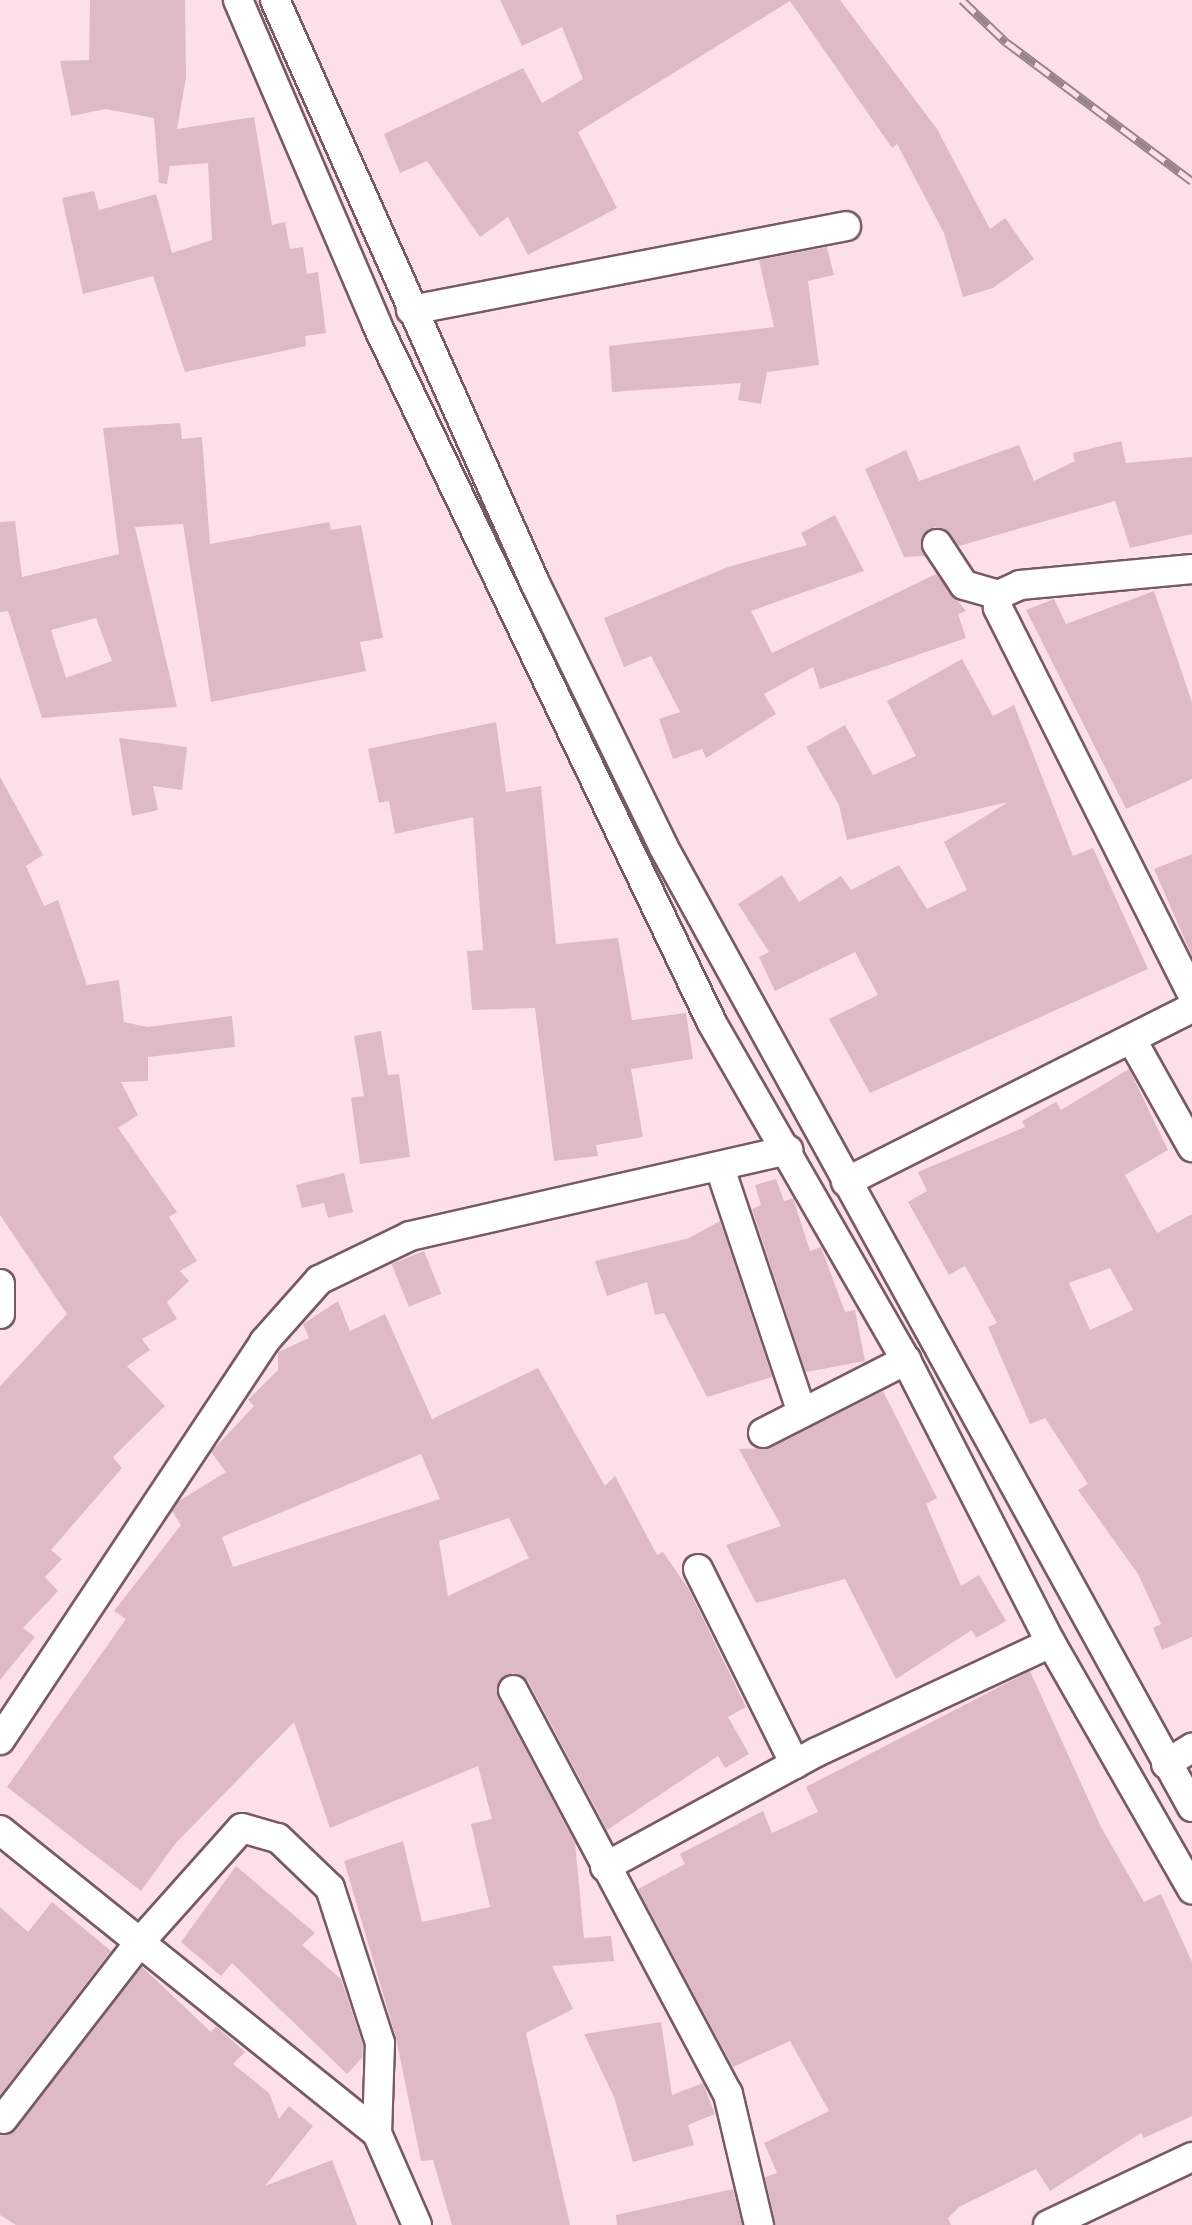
<!DOCTYPE html>
<html>
<head>
<meta charset="utf-8">
<style>
  body { margin:0 }
  #map { position:relative; width:1192px; height:2225px; overflow:hidden; background:#fde0e7; font-family:"PT Sans Narrow",sans-serif }
  div>[style] { position:absolute }
  .building>* { inset:0; background:#debbc4; transform-origin:0 0 }
  .roads { filter:drop-shadow(2px 0 #785a62) drop-shadow(-2px 0 #785a62) drop-shadow(0 2px #785a62) drop-shadow(0 -2px #785a62) }
  .minor>* { height:28px; margin:-14px; padding:0 14px; transform-origin:14px; border-radius:14px; background:#fff }
  .rail>* { height:9px; margin-top:-4.5px; transform-origin:0; background:repeating-linear-gradient(90deg,#fde0e7 0 18px,#988388 0 36px); box-sizing:border-box; border-block:2px solid #988388 }
  span { translate:-50% -50%; white-space:nowrap; text-align:center; line-height:1.15; -webkit-text-stroke:6px #fde0e7; paint-order:stroke }
</style>
</head>
<body>
<div id="map">
  <div class="building">
    <i style="clip-path:polygon(90px 0,185px 0,186px 77px,177px 129px,254px 117px,272px 225px,285px 222px,290px 249px,303px 247px,307px 274px,318px 272px,326px 333px,305px 336px,306px 346px,185px 372px,153px 276px,83px 294px,62px 198px,94px 191px,99px 210px,156px 194px,172px 253px,212px 240px,208px 163px,170px 166px,167px 184px,159px 183px,154px 118px,106px 109px,71px 116px,60px 61px,89px 60px)"></i>
    <i style="clip-path:polygon(500px 0,840px 0,937px 129px,990px 229px,1005px 218px,1034px 259px,993px 288px,963px 297px,944px 233px,897px 144px,892px 148px,790px 1px,578px 132px,617px 208px,528px 255px,508px 217px,480px 237px,427px 161px,400px 173px,384px 134px,523px 68px,542px 103px,583px 79px,562px 27px,522px 46px)"></i>
    <i style="clip-path:polygon(827px 247px,834px 275px,808px 281px,819px 365px,767px 372px,761px 404px,738px 400px,741px 383px,612px 392px,609px 346px,774px 327px,759px 260px)"></i>
    <i style="clip-path:polygon(evenodd,180px 423px,182px 439px,202px 437px,210px 544px,329px 522px,331px 530px,361px 525px,383px 638px,360px 642px,366px 671px,211px 702px,183px 524px,135px 527px,177px 707px,42px 718px,8px 611px,0 612px,0 522px,15px 521px,22px 577px,119px 554px,103px 428px,180px 423px,96px 618px,112px 661px,66px 678px,51px 630px,96px 618px)"></i>
    <i style="clip-path:polygon(1121px 441px,1126px 463px,1192px 457px,1192px 534px,1130px 548px,1115px 501px,959px 546px,935px 527px,922px 537px,925px 556px,904px 557px,865px 469px,906px 450px,919px 481px,1019px 445px,1034px 481px,1075px 461px,1073px 453px)"></i>
    <i style="clip-path:polygon(835px 515px,864px 571px,751px 611px,772px 653px,936px 574px,966px 611px,958px 614px,966px 638px,820px 689px,813px 667px,764px 694px,776px 714px,706px 758px,702px 749px,673px 759px,659px 719px,680px 712px,651px 656px,624px 667px,604px 618px,728px 567px,807px 545px,801px 533px)"></i>
    <i style="clip-path:polygon(1154px 591px,1192px 702px,1192px 779px,1126px 809px,1026px 610px,1054px 599px,1066px 624px)"></i>
    <i style="clip-path:polygon(962px 659px,993px 716px,1014px 705px,1073px 856px,1093px 848px,1148px 969px,870px 1093px,829px 1019px,878px 995px,855px 952px,775px 991px,759px 957px,769px 952px,738px 904px,782px 875px,799px 902px,841px 876px,851px 890px,899px 865px,927px 909px,967px 890px,944px 842px,1008px 802px,847px 840px,839px 805px,806px 747px,845px 725px,873px 775px,916px 756px,887px 701px)"></i>
    <i style="clip-path:polygon(496px 722px,506px 792px,541px 786px,556px 944px,618px 938px,632px 1020px,686px 1013px,693px 1059px,631px 1069px,643px 1137px,596px 1145px,598px 1156px,554px 1161px,535px 1008px,472px 1010px,467px 951px,483px 950px,473px 817px,395px 834px,389px 801px,379px 803px,368px 749px)"></i>
    <i style="clip-path:polygon(119px 738px,187px 747px,182px 790px,153px 786px,158px 810px,132px 816px)"></i>
    <i style="clip-path:polygon(0 777px,43px 855px,26px 866px,44px 906px,58px 900px,87px 985px,119px 980px,124px 1022px,147px 1027px,232px 1016px,235px 1047px,148px 1057px,148px 1081px,121px 1082px,138px 1115px,118px 1128px,177px 1212px,169px 1217px,197px 1261px,180px 1271px,189px 1281px,167px 1302px,177px 1319px,142px 1339px,150px 1350px,127px 1366px,165px 1406px,113px 1457px,122px 1468px,51px 1550px,62px 1559px,45px 1577px,58px 1591px,23px 1628px,35px 1637px,0 1680px,0 1386px,67px 1314px,0 1215px)"></i>
    <i style="clip-path:polygon(1192px 854px,1192px 956px,1154px 869px)"></i>
    <i style="clip-path:polygon(381px 1031px,388px 1075px,399px 1074px,410px 1157px,360px 1164px,351px 1098px,364px 1096px,354px 1036px)"></i>
    <i style="clip-path:polygon(evenodd,1129px 1069px,1168px 1150px,1125px 1175px,1157px 1233px,1192px 1214px,1192px 1637px,1162px 1650px,1153px 1628px,1161px 1624px,1138px 1574px,1078px 1490px,1088px 1484px,1045px 1418px,1030px 1424px,988px 1327px,997px 1323px,965px 1266px,949px 1275px,908px 1202px,927px 1191px,918px 1172px,1025px 1127px,1022px 1121px,1056px 1102px,1061px 1110px,1129px 1069px,1110px 1268px,1133px 1310px,1090px 1330px,1069px 1283px,1110px 1268px)"></i>
    <i style="clip-path:polygon(344px 1173px,353px 1212px,328px 1218px,324px 1203px,302px 1208px,296px 1185px)"></i>
    <i style="clip-path:polygon(776px 1179px,784px 1201px,793px 1198px,810px 1251px,821px 1247px,845px 1312px,855px 1310px,865px 1361px,806px 1372px,752px 1209px,761px 1205px,755px 1185px)"></i>
    <i style="clip-path:polygon(720px 1221px,772px 1377px,707px 1397px,664px 1313px,655px 1315px,647px 1282px,607px 1296px,595px 1261px,689px 1238px)"></i>
    <i style="left:424px;top:1251px;width:46px;height:35px;rotate:68deg"></i>
    <i style="clip-path:polygon(evenodd,338px 1301px,350px 1331px,385px 1314px,432px 1419px,538px 1368px,605px 1486px,615px 1476px,657px 1555px,663px 1552px,688px 1588px,746px 1707px,728px 1717px,749px 1754px,725px 1768px,718px 1756px,607px 1830px,528px 1681px,513px 1673px,498px 1682px,498px 1698px,575px 1843px,584px 1938px,611px 1936px,614px 1961px,552px 1966px,573px 2009px,526px 2033px,570px 2225px,452px 2225px,433px 2160px,421px 2161px,396px 2038px,344px 1861px,403px 1841px,422px 1922px,490px 1907px,471px 1824px,492px 1819px,478px 1766px,330px 1828px,294px 1722px,175px 1844px,141px 1891px,7px 1787px,126px 1619px,114px 1611px,181px 1525px,172px 1511px,179px 1501px,226px 1472px,211px 1452px,254px 1406px,248px 1400px,278px 1370px,278px 1352px,309px 1338px,303px 1324px,338px 1301px,421px 1454px,440px 1499px,233px 1567px,222px 1537px,421px 1454px,338px 1301px,509px 1518px,529px 1558px,448px 1596px,439px 1541px,509px 1518px)"></i>
    <i style="clip-path:polygon(883px 1391px,937px 1498px,926px 1504px,961px 1586px,979px 1575px,1006px 1621px,976px 1638px,972px 1630px,896px 1679px,845px 1579px,756px 1603px,726px 1545px,781px 1526px,739px 1449px,771px 1448px)"></i>
    <i style="clip-path:polygon(1030px 1671px,1101px 1827px,1144px 1902px,1161px 1894px,1192px 1962px,1192px 2116px,1144px 2138px,1141px 2133px,1050px 2191px,1036px 2169px,959px 2207px,948px 2218px,951px 2225px,776px 2225px,765px 2177px,777px 2173px,764px 2143px,829px 2111px,790px 2041px,733px 2067px,638px 1889px,685px 1864px,680px 1854px,763px 1811px,772px 1833px,818px 1812px,806px 1787px)"></i>
    <i style="clip-path:polygon(236px 1866px,315px 1933px,302px 1945px,341px 1979px,363px 2045px,362px 2058px,347px 2074px,232px 1963px,221px 1976px,181px 1942px)"></i>
    <i style="clip-path:polygon(52px 1902px,111px 1951px,0 2095px,0 1907px,28px 1932px)"></i>
    <i style="clip-path:polygon(142px 1967px,211px 2032px,216px 2026px,245px 2052px,233px 2064px,269px 2093px,279px 2119px,289px 2106px,313px 2126px,265px 2186px,332px 2160px,357px 2225px,16px 2225px,0 2215px,0 2136px,16px 2129px)"></i>
    <i style="clip-path:polygon(661px 2022px,672px 2095px,703px 2083px,715px 2114px,688px 2125px,694px 2145px,633px 2162px,614px 2097px,584px 2034px)"></i>
    <i style="clip-path:polygon(733px 2189px,742px 2225px,617px 2225px,616px 2215px)"></i>
  </div>
  <div class="roads">
    <div class="minor">
      <i style="left:238px;top:0;width:353px;rotate:66.8deg"></i>
      <i style="left:377px;top:325px;width:774px;rotate:64.36deg"></i>
      <i style="left:712px;top:1023px;width:389px;rotate:60.1deg"></i>
      <i style="left:906px;top:1360px;width:318px;rotate:62.9deg"></i>
      <i style="left:1051px;top:1643px;width:284px;rotate:60.2deg"></i>
      <i style="left:275px;top:0;width:638px;rotate:65.96deg"></i>
      <i style="left:535px;top:583px;width:292px;rotate:64deg"></i>
      <i style="left:663px;top:846px;width:1097px;rotate:61.17deg"></i>
      <i style="left:411px;top:310px;width:443px;rotate:-10.9deg"></i>
      <i style="left:937px;top:544px;width:49px;rotate:56.6deg"></i>
      <i style="left:964px;top:585px;width:35px;rotate:16deg"></i>
      <i style="left:998px;top:595px;width:24px;rotate:-24deg"></i>
      <i style="left:1020px;top:585px;width:173px;rotate:-5.3deg"></i>
      <i style="left:998px;top:595px;width:13px;rotate:90deg"></i>
      <i style="left:998px;top:608px;width:432px;rotate:63.3deg"></i>
      <i style="left:1132px;top:1040px;width:123px;rotate:60.7deg"></i>
      <i style="left:720px;top:1168px;width:258px;rotate:71.5deg"></i>
      <i style="left:846px;top:1182px;width:387px;rotate:-26.7deg"></i>
      <i style="left:0;top:1284px;width:30px;rotate:90deg"></i>
      <i style="left:763px;top:1433px;width:161px;rotate:-27deg"></i>
      <i style="left:698px;top:1569px;width:218px;rotate:63.6deg"></i>
      <i style="left:513px;top:1690px;width:458px;rotate:62deg"></i>
      <i style="left:728px;top:2094px;width:135px;rotate:76.7deg"></i>
      <i style="left:0;top:1740px;width:478px;rotate:-56.4deg"></i>
      <i style="left:264px;top:1342px;width:83px;rotate:-48.4deg"></i>
      <i style="left:319px;top:1280px;width:101px;rotate:-25.8deg"></i>
      <i style="left:410px;top:1236px;width:388px;rotate:-12.8deg"></i>
      <i style="left:1166px;top:1764px;width:31px;rotate:-32deg"></i>
      <i style="left:0;top:1830px;width:484px;rotate:38.8deg"></i>
      <i style="left:377px;top:2133px;width:100px;rotate:66.5deg"></i>
      <i style="left:605px;top:1867px;width:241px;rotate:-28.5deg"></i>
      <i style="left:817px;top:1752px;width:258px;rotate:-25deg"></i>
      <i style="left:3px;top:2119px;width:222px;rotate:-52.3deg"></i>
      <i style="left:139px;top:1943px;width:154px;rotate:-48.2deg"></i>
      <i style="left:242px;top:1828px;width:37px;rotate:16deg"></i>
      <i style="left:278px;top:1838px;width:72px;rotate:43.9deg"></i>
      <i style="left:330px;top:1888px;width:163px;rotate:72.1deg"></i>
      <i style="left:380px;top:2043px;width:90px;rotate:91.9deg"></i>
      <i style="left:1048px;top:2225px;width:159px;rotate:-25.3deg"></i>
    </div>
  </div>
  <div class="rail">
    <i style="left:962px;top:0;width:61px;rotate:43.7deg"></i>
    <i style="left:1006px;top:42px;width:232px;rotate:36.8deg"></i>
  </div>
</div>
</body>
</html>
